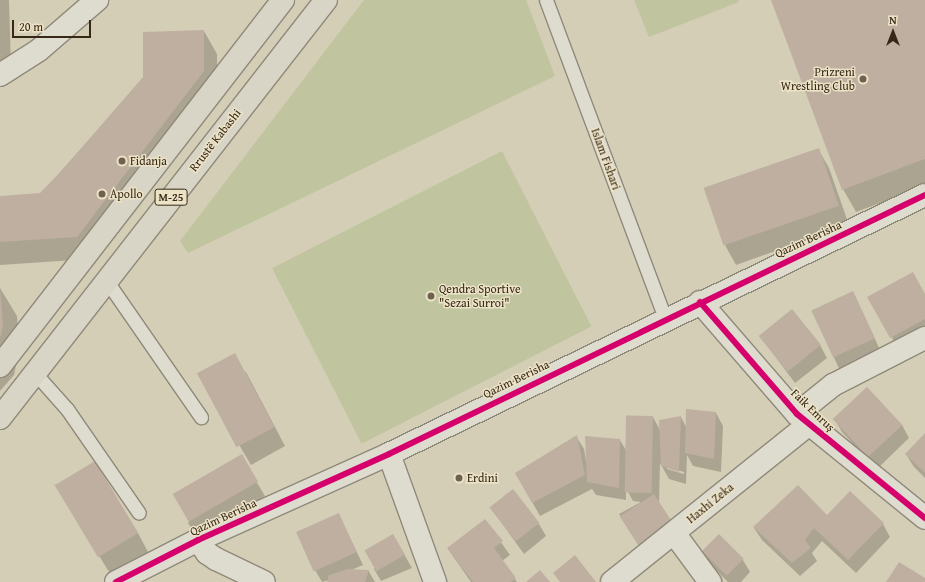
<!DOCTYPE html>
<html>
<head>
<meta charset="utf-8">
<style>
  body { margin:0 }
  #map { position:relative; width:925px; height:582px; overflow:hidden; background:#d5ceb6; font-family:"Gentium Book Plus",serif }
  div>[style] { position:absolute }
  .green>* { inset:0; background:#c0c59f; transform-origin:0 0 }
  .shadow>* { inset:0; background:#0003; transform-origin:0 0 }
  .building>* { inset:0; background:#bfafa1; transform-origin:0 0 }
  .roads { filter:drop-shadow(1px 0 #8f897a) drop-shadow(-1px 0 #8f897a) drop-shadow(0 1px #8f897a) drop-shadow(0 -1px #8f897a) }
  .service>* { height:13px; margin:-6.5px; padding:0 6.5px; transform-origin:6.5px; border-radius:6.5px; background:#dedbcf }
  .minor>* { height:22px; margin:-11px; padding:0 11px; transform-origin:11px; border-radius:11px; background:#dedbcf }
  .primary>* { height:22px; margin:-11px; padding:0 11px; transform-origin:11px; border-radius:11px; background:#d8d5c7 }
  .cycleway>* { height:6px; margin:-3px; padding:0 3px; transform-origin:3px; border-radius:3px; background:#d6006c }
  .dots>* { width:11px; height:11px; translate:-50% -50%; box-sizing:border-box; border:2px solid #ece3c7; border-radius:50% }
  span { translate:-50% -50%; white-space:nowrap; text-align:center; line-height:1.15; -webkit-text-stroke:3px #ece3c7; paint-order:stroke }
  .shield-label span { padding:1px 3px; background:#ece3c7; border:1px solid; border-radius:3px; -webkit-text-stroke-width:0 }
  .shield-label { font-size:11px; color:#362717; font-weight:700 }
  .poi-label { font-size:12px; color:#362717 }
  .right { translate:-100% -50%; text-align:right }
  .left { translate:0 -50%; text-align:left }
  .street-label { font-size:12px; color:#362717 }
  .north { position:absolute; left:873px; top:12px; width:40px; height:40px; -webkit-text-stroke:3px #ece3c7; paint-order:stroke; rotate:0deg; font-size:11px; font-weight:700; line-height:16px; text-align:center; color:#362717 }
  .north::after { content:''; display:block; margin:auto; width:14px; height:18px; background:#362717; clip-path:polygon(50% 0,100% 100%,50% 72%,0 100%) }
  .scale { position:absolute; left:12px; top:20px; width:79px; height:18px; box-sizing:border-box; border:2px solid #362717; border-top:0; padding-left:5px; font-size:12px; line-height:14px; white-space:nowrap; color:#362717; -webkit-text-stroke:3px #ece3c7; paint-order:stroke }
</style>
</head>
<body>
<div id="map">
  <div class="green">
    <i style="clip-path:polygon(364px 0,526px 0,555px 76px,188px 253px,180px 241px)"></i>
    <i style="clip-path:polygon(634px 0,738px 0,739px 2px,649px 37px)"></i>
    <i style="left:502px;top:151px;width:197px;height:258px;rotate:63deg"></i>
  </div>
  <div class="shadow">
    <i style="clip-path:polygon(0 0,9px 0,11px 65px,0 67px)"></i>
    <i style="clip-path:polygon(772px 0,925px 0,925px 186px,856px 212px,843px 189px)"></i>
    <i style="clip-path:polygon(204px 31px,217px 54px,217px 94px,90px 259px,0 265px,0 197px,41px 194px,144px 77px)"></i>
    <i style="clip-path:polygon(818px 149px,829px 168px,849px 225px,736px 265px,726px 247px,705px 190px)"></i>
    <i style="clip-path:polygon(0 288px,17px 316px,19px 352px,14px 375px,0 391px)"></i>
    <i style="left:853px;top:292px;width:66px;height:45px;rotate:65deg"></i>
    <i style="clip-path:polygon(925px 295px,925px 336px,899px 350px,869px 298px)"></i>
    <i style="clip-path:polygon(760px 336px,820px 345px,827px 358px,795px 383px)"></i>
    <i style="clip-path:polygon(246px 372px,285px 446px,251px 465px,198px 375px)"></i>
    <i style="clip-path:polygon(evenodd,716px 413px,723px 426px,721px 472px,693px 466px,687px 455px,686px 484px,669px 479px,660px 463px,659px 504px,649px 562px,619px 514px,641px 502px,633px 501px,626px 488px,626px 500px,596px 495px,592px 489px,540px 516px,516px 473px,576px 436px,584px 449px,586px 461px,620px 440px,627px 452px,653px 417px,660px 430px,681px 417px,686px 427px,716px 413px,667px 467px,684px 472px,684px 474px,667px 469px,667px 467px)"></i>
    <i style="clip-path:polygon(835px 420px,902px 425px,909px 438px,877px 469px,842px 432px)"></i>
    <i style="clip-path:polygon(925px 435px,925px 478px,914px 467px,906px 454px)"></i>
    <i style="clip-path:polygon(241px 456px,265px 496px,196px 535px,188px 523px)"></i>
    <i style="clip-path:polygon(54px 484px,138px 533px,148px 552px,111px 575px)"></i>
    <i style="clip-path:polygon(491px 508px,539px 524px,546px 536px,524px 554px)"></i>
    <i style="clip-path:polygon(339px 515px,363px 565px,351px 570px,368px 570px,375px 582px,328px 582px,329px 580px,322px 582px,315px 570px,298px 533px)"></i>
    <i style="clip-path:polygon(827px 517px,883px 524px,890px 537px,856px 573px,822px 541px,812px 553px,817px 561px,800px 576px,762px 540px,754px 528px)"></i>
    <i style="clip-path:polygon(485px 520px,510px 555px,502px 561px,517px 582px,471px 582px,448px 549px)"></i>
    <i style="clip-path:polygon(393px 535px,412px 568px,381px 581px,374px 569px)"></i>
    <i style="clip-path:polygon(703px 551px,743px 560px,750px 572px,741px 582px,728px 582px,710px 564px)"></i>
  </div>
  <div class="building">
    <i style="clip-path:polygon(771px 0,925px 0,925px 159px,842px 190px)"></i>
    <i style="clip-path:polygon(204px 30px,204px 71px,77px 237px,0 242px,0 196px,40px 193px,66px 166px,143px 77px,143px 32px)"></i>
    <i style="left:819px;top:148px;width:61px;height:122px;rotate:71deg"></i>
    <i style="clip-path:polygon(913px 272px,925px 294px,925px 319px,890px 338px,867px 297px)"></i>
    <i style="clip-path:polygon(0 287px,3px 324px,1px 336px,0 336px)"></i>
    <i style="left:853px;top:291px;width:52px;height:46px;rotate:65deg"></i>
    <i style="left:792px;top:309px;width:46px;height:43px;rotate:51deg"></i>
    <i style="left:235px;top:353px;width:84px;height:43px;rotate:62deg"></i>
    <i style="left:867px;top:387px;width:52px;height:47px;rotate:47deg"></i>
    <i style="clip-path:polygon(686px 409px,716px 412px,714px 459px,685px 453px)"></i>
    <i style="left:653px;top:416px;width:77px;height:27px;rotate:91deg"></i>
    <i style="clip-path:polygon(681px 416px,679px 472px,661px 466px,659px 420px)"></i>
    <i style="clip-path:polygon(925px 433px,925px 473px,905px 454px)"></i>
    <i style="clip-path:polygon(577px 435px,585px 475px,532px 503px,515px 473px)"></i>
    <i style="clip-path:polygon(585px 436px,620px 439px,619px 488px,587px 482px)"></i>
    <i style="left:242px;top:454px;width:32px;height:80px;rotate:60deg"></i>
    <i style="left:95px;top:461px;width:84px;height:47px;rotate:59deg"></i>
    <i style="clip-path:polygon(798px 485px,827px 515px,850px 491px,884px 523px,848px 560px,814px 528px,805px 540px,811px 548px,792px 563px,753px 527px)"></i>
    <i style="left:513px;top:489px;width:43px;height:30px;rotate:52deg"></i>
    <i style="left:654px;top:494px;width:37px;height:41px;rotate:57deg"></i>
    <i style="left:339px;top:513px;width:43px;height:47px;rotate:66deg"></i>
    <i style="clip-path:polygon(485px 519px,503px 541px,494px 548px,516px 578px,511px 582px,473px 582px,447px 548px)"></i>
    <i style="left:393px;top:534px;width:24px;height:33px;rotate:60deg"></i>
    <i style="left:719px;top:534px;width:35px;height:24px;rotate:45deg"></i>
    <i style="clip-path:polygon(575px 555px,596px 582px,560px 582px,553px 573px)"></i>
    <i style="clip-path:polygon(899px 562px,925px 578px,925px 582px,886px 582px)"></i>
    <i style="clip-path:polygon(348px 569px,369px 570px,365px 582px,327px 582px,329px 575px)"></i>
    <i style="clip-path:polygon(540px 570px,550px 582px,526px 582px)"></i>
  </div>
  <div class="roads">
    <div class="service">
      <i style="left:546px;top:0;width:340px;rotate:69.5deg"></i>
      <i style="left:106px;top:280px;width:167px;rotate:55.3deg"></i>
      <i style="left:34px;top:372px;width:50px;rotate:48.3deg"></i>
      <i style="left:67px;top:409px;width:126px;rotate:55.3deg"></i>
    </div>
    <div class="minor">
      <i style="left:0;top:75px;width:46px;rotate:-32.7deg"></i>
      <i style="left:39px;top:50px;width:77px;rotate:-40.8deg"></i>
      <i style="left:700px;top:302px;width:148px;rotate:49.1deg"></i>
      <i style="left:797px;top:414px;width:165px;rotate:39.1deg"></i>
      <i style="left:797px;top:414px;width:46px;rotate:-38.9deg"></i>
      <i style="left:833px;top:385px;width:103px;rotate:-27.1deg"></i>
      <i style="left:389px;top:454px;width:136px;rotate:70.2deg"></i>
      <i style="left:674px;top:533px;width:61px;rotate:53.7deg"></i>
      <i style="left:198px;top:540px;width:16px;rotate:55deg"></i>
      <i style="left:207px;top:553px;width:11px;rotate:34deg"></i>
      <i style="left:216px;top:559px;width:53px;rotate:25.6deg"></i>
      <i style="left:116px;top:582px;width:92px;rotate:-27.1deg"></i>
      <i style="left:198px;top:540px;width:209px;rotate:-24.2deg"></i>
      <i style="left:389px;top:454px;width:595px;rotate:-25.79deg"></i>
      <i style="left:612px;top:582px;width:251px;rotate:-38.7deg"></i>
    </div>
    <div class="primary">
      <i style="left:0;top:366px;width:463px;rotate:-52.3deg"></i>
      <i style="left:0;top:418px;width:530px;rotate:-52.05deg"></i>
    </div>
  </div>
  <div class="cycleway">
    <i style="left:700px;top:302px;width:148px;rotate:49.1deg"></i>
    <i style="left:797px;top:414px;width:165px;rotate:39.1deg"></i>
    <i style="left:116px;top:582px;width:92px;rotate:-27.1deg"></i>
    <i style="left:198px;top:540px;width:209px;rotate:-24.2deg"></i>
    <i style="left:389px;top:454px;width:595px;rotate:-25.79deg"></i>
  </div>
  <div class="dots">
    <i style="left:863px;top:79px;background:#6e614f"></i>
    <i style="left:122px;top:161px;background:#6e614f"></i>
    <i style="left:102px;top:194px;background:#6e614f"></i>
    <i style="left:431px;top:296px;background:#6e614f"></i>
    <i style="left:459px;top:478px;background:#6e614f"></i>
  </div>
  <div class="shield-label">
    <span style="left:171px;top:197px">M-25</span>
  </div>
  <div class="poi-label">
    <span class="right" style="left:855px;top:79px">Prizreni<br>Wrestling Club</span>
    <span class="left" style="left:130px;top:161px">Fidanja</span>
    <span class="left" style="left:110px;top:194px">Apollo</span>
    <span class="left" style="left:439px;top:296px">Qendra Sportive<br>"Sezai Surroi"</span>
    <span class="left" style="left:467px;top:478px">Erdini</span>
  </div>
  <div class="street-label">
    <span style="left:215px;top:140px;rotate:-52deg">Rrustë Kabashi</span>
    <span style="left:606px;top:159px;rotate:70deg">Islam Fishari</span>
    <span style="left:808px;top:239px;rotate:-25deg">Qazim Berisha</span>
    <span style="left:516px;top:379px;rotate:-26deg">Qazim Berisha</span>
    <span style="left:813px;top:410px;rotate:44deg">Faik Emruş</span>
    <span style="left:710px;top:503px;rotate:-39deg">Haxhi Zeka</span>
    <span style="left:223px;top:517px;rotate:-25deg">Qazim Berisha</span>
  </div>
  <div class="north">N</div>
  <div class="scale">20 m</div>
</div>
</body>
</html>
